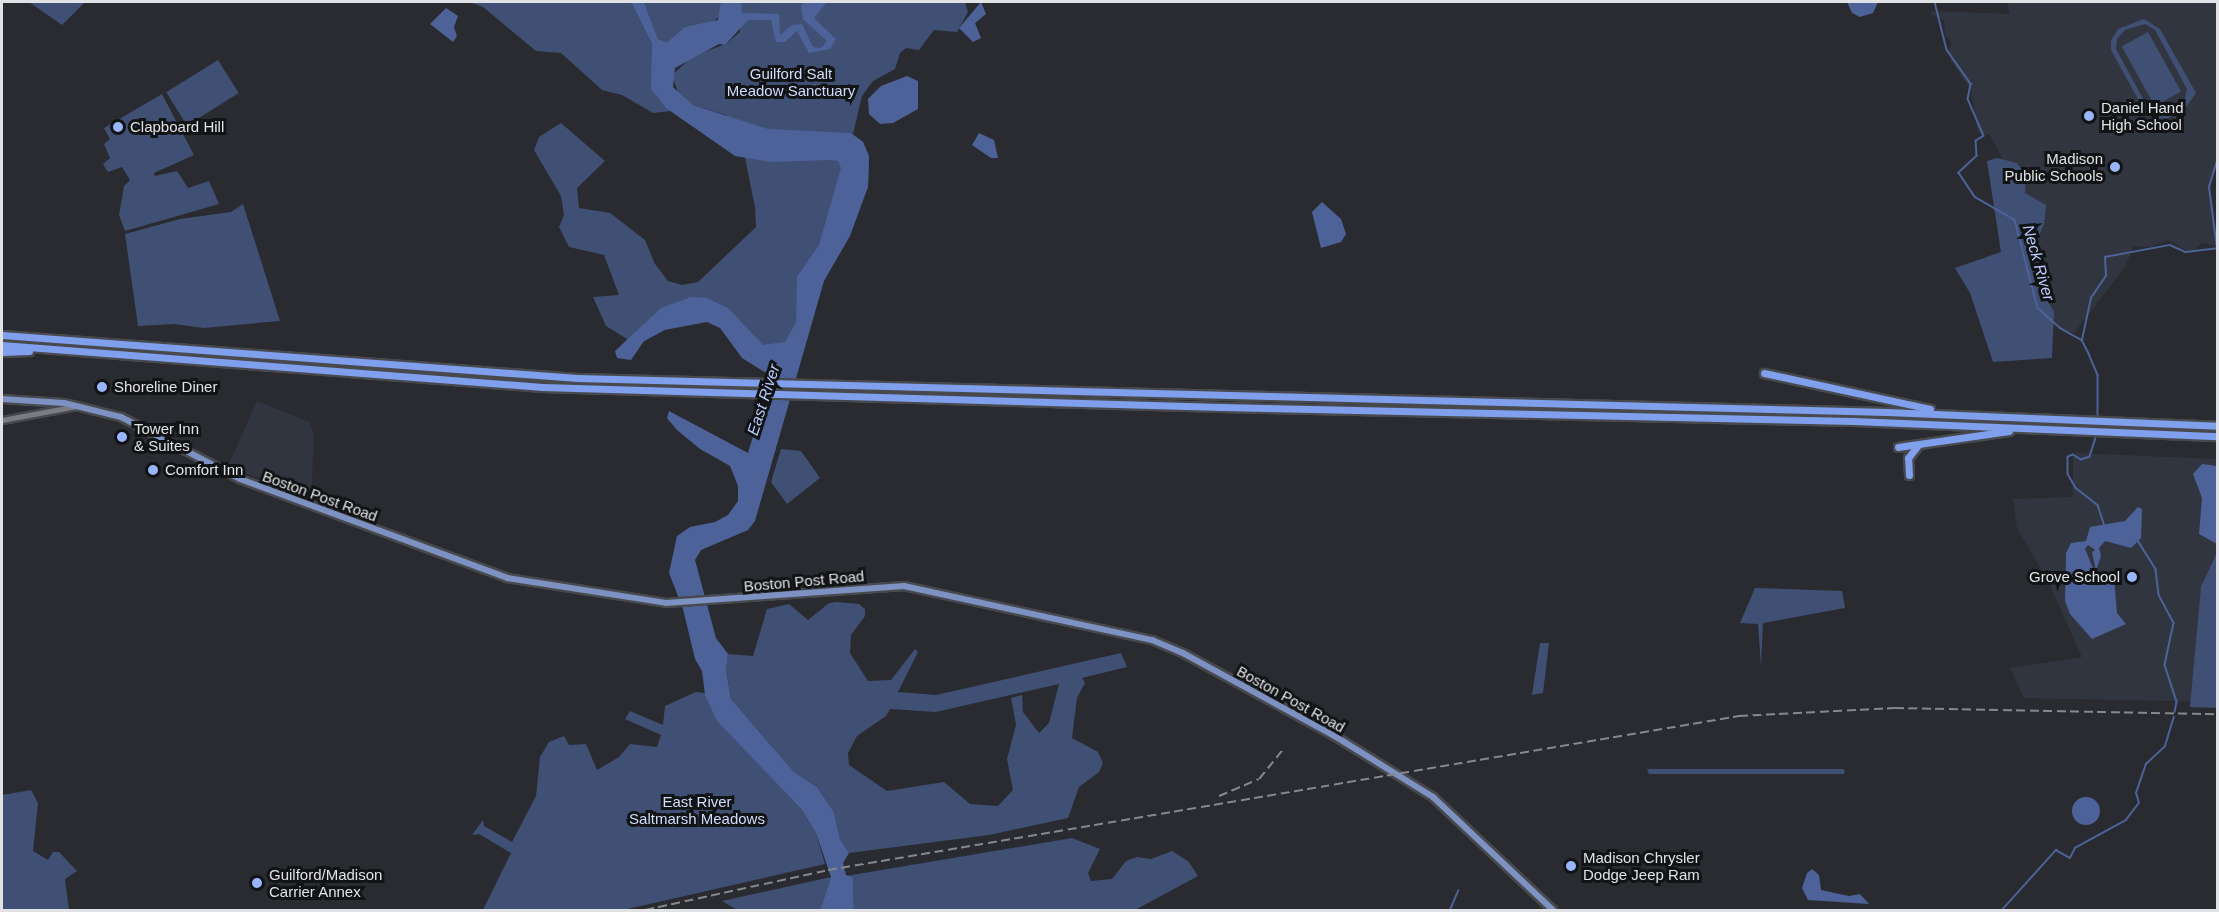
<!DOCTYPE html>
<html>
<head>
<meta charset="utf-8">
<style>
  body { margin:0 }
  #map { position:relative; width:2219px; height:912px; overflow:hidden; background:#292b30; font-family:Helvetica,sans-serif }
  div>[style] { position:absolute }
  .built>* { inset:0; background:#30353f }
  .green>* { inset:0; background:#404f74; transform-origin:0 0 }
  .water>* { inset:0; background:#4d6298 }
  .round { border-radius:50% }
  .stream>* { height:1.5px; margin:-0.75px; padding:0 0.75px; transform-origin:0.75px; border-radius:0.75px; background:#4d6298 }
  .roads { filter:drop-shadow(2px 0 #47494d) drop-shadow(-2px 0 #47494d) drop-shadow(0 2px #47494d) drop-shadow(0 -2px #47494d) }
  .secondary>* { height:5px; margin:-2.5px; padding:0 2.5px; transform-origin:2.5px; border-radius:2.5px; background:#797c82 }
  .primary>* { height:6px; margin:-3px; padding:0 3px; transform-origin:3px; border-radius:3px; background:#7d91c2 }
  .highway>* { height:7px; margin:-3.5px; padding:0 3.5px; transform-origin:3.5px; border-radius:3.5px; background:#809fed }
  .rail>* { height:1.5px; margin-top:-0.75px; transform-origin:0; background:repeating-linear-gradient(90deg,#86888b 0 9px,transparent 0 13.5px) }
  .dots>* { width:16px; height:16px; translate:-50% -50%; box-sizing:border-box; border:3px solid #121315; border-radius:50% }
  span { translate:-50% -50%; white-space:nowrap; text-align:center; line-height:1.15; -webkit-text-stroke:6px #121315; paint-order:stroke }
  .park-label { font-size:15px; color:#cfddfe }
  .poi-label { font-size:15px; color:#e1e2e5 }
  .left { translate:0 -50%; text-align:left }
  .right { translate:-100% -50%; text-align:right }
  .street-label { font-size:15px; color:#e1e2e5 }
  .water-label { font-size:16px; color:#b8ccfd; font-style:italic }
  .frame { position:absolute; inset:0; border:3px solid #e1e2e5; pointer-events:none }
</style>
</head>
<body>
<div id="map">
  <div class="built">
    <i style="clip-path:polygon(2007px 2px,2217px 2px,2218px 157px,2210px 190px,2217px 246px,2201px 243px,2191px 253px,2168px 240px,2151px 247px,2134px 246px,2125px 267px,2074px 333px,2063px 330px,2046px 313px,2001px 156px,1990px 135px,1978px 133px,1971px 91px,1949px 58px,1954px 61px,1955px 58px,1947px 53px,1952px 43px,1945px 35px,1944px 20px,1932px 15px,1931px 11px,2010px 14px)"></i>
    <i style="clip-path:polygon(257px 401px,310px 422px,314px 437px,311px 499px,228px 466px)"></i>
    <i style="clip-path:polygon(2073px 453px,2217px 459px,2217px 702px,2024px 698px,2010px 668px,2082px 657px,2049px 583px,2017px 528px,2013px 499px,2073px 497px)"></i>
  </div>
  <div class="green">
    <i style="clip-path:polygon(29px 2px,85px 2px,62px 25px)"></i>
    <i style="clip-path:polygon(469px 2px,631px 2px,652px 44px,652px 89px,671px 111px,653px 113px,622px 95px,602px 90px,561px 53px,536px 51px,483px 7px)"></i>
    <i style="clip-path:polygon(644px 2px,721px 2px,722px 14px,711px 24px,685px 27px,667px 42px,658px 39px)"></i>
    <i style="clip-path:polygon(741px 2px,965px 2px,968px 12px,957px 32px,934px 30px,919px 50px,906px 48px,900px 53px,895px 69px,873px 81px,862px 96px,853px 134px,863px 142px,869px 156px,868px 187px,817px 274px,792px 362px,701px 311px,637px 345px,606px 326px,593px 297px,619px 295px,604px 255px,569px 247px,559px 227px,564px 215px,561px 196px,534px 150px,539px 137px,561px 123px,605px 161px,577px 188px,579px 208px,610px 213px,645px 240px,655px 264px,668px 281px,682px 285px,698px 282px,756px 227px,755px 207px,744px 153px,726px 115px,693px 105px,679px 95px,672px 75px,693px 56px,726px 44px,740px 32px)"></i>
    <i style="clip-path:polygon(evenodd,2144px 19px,2160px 29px,2196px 93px,2183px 111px,2168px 118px,2155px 119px,2145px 112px,2111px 50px,2111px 40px,2118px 29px,2144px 19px,2145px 24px,2155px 30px,2187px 89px,2184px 102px,2168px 113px,2157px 114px,2148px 108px,2116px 49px,2117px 39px,2125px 30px,2145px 24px)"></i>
    <i style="left:2148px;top:32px;width:68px;height:30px;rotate:61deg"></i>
    <i style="left:218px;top:60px;width:39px;height:61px;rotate:58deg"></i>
    <i style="clip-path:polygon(162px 94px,194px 155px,154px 173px,155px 176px,177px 171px,188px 188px,209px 181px,219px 204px,125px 231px,119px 215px,124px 186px,130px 180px,122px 167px,108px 172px,103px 164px,110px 158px,104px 144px,110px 139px,104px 128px)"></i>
    <i style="clip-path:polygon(1997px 158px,2017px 163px,2026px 175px,2025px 193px,2046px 205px,2044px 224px,2035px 246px,2035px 264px,2038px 283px,2054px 312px,2052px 358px,1993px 362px,1970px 293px,1955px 268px,2001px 252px,1987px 161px)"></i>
    <i style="clip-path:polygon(243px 204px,280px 321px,203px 328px,175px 324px,138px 326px,125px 234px,180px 219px,231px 212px)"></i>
    <i style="clip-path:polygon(781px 449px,801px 451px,820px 478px,787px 504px,771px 482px)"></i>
    <i style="clip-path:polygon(2217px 552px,2217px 708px,2190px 707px,2201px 587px)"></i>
    <i style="clip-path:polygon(1755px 588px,1842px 591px,1845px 608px,1763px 623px,1761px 667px,1758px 624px,1740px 623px)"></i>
    <i style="clip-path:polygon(evenodd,837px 602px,859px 604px,865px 609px,865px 616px,851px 635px,850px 653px,868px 681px,891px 680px,915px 649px,918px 652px,898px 692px,936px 695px,1121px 653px,1127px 667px,1082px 678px,1085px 683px,1077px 698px,1072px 738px,1098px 752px,1103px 763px,1099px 772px,1079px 787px,1068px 818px,989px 835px,849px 853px,840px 839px,834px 812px,817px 787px,794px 772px,731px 699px,726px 670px,728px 654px,753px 656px,767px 609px,789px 604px,808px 620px,829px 603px,837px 602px,1059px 684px,1049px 723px,1039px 733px,1023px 712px,1022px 695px,1011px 698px,1016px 725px,1007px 759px,1013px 790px,998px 806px,970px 804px,944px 782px,887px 791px,849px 765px,848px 753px,857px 736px,886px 716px,890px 709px,936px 712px,1059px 684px)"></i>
    <i style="clip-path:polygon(1540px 643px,1549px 643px,1543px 693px,1532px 695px)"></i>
    <i style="clip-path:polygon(696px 692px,705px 693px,727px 731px,802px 810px,816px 833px,825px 864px,623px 910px,483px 910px,511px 853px,479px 834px,472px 835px,483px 820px,484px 826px,512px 842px,536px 796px,540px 757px,549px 742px,564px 736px,569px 745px,586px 744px,597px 770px,619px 757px,630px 744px,657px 747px,661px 735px,625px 719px,630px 711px,663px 725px,665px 706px)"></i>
    <i style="clip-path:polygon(1647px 769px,1843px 769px,1845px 771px,1844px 774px,1649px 774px)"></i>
    <i style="clip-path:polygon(31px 790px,38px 803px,33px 851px,48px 860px,53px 852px,59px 852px,77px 871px,65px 879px,69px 910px,2px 910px,2px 795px)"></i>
    <i style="clip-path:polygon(1072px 838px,1100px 849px,1088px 873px,1091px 881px,1112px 879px,1126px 861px,1137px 857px,1151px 859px,1172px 851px,1189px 862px,1198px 876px,1135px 910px,854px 910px,853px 878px,846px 876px)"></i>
    <i style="clip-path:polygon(831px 877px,820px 910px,737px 910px,722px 901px)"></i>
  </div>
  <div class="water">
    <i style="clip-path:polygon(631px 2px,644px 2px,658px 39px,667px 42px,685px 27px,718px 20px,721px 2px,741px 2px,742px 13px,779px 14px,780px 35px,792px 25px,802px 24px,813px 47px,821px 48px,827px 41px,803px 19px,801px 6px,804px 2px,827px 2px,814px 18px,836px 39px,830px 49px,809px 53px,797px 31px,785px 42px,776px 42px,771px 20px,748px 20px,725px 45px,719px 44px,675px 68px,673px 87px,693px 105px,768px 129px,850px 133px,863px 142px,869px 156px,868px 187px,850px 236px,824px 281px,755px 521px,748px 530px,701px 550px,695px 560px,716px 638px,728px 654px,726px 670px,731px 699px,794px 772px,817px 787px,834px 812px,840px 839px,849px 853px,843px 863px,846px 875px,853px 878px,854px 910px,820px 910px,831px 877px,816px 833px,802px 810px,717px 721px,705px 695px,702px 671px,695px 659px,683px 609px,669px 573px,677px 536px,690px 527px,715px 522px,728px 515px,738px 501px,738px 486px,730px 466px,700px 449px,677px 430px,667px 418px,669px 411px,748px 453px,771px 376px,742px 358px,720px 328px,707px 322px,664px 330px,644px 341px,631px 360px,617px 358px,615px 351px,661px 308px,691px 297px,707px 298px,728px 308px,763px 345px,785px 342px,796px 322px,797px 277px,819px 245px,841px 168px,838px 161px,831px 160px,771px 162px,735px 156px,666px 108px,651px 89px,652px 44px)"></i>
    <i style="clip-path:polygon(981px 2px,986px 14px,975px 23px,981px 38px,973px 42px,959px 28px)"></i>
    <i style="clip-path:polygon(1847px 2px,1878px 2px,1873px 13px,1860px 17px,1852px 13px)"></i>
    <i style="clip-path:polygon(446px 8px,458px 16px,454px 27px,457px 36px,453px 42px,430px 24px)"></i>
    <i style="clip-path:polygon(907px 76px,918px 81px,918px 109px,893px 123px,880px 124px,869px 114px,868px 99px,881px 86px)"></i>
    <i style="clip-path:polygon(979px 133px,994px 140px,998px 158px,991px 158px,972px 145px)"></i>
    <i style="clip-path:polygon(1322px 202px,1341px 219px,1346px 234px,1341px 242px,1321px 248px,1312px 212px)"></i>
    <i style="clip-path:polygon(2202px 464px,2217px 466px,2217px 544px,2199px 534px,2202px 498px,2193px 474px)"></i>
    <i style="clip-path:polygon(2138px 507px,2142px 509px,2141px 538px,2131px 548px,2105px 541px,2099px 548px,2101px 556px,2096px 571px,2092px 552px,2095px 550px,2088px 545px,2085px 549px,2097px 578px,2114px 578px,2117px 613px,2126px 624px,2092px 639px,2070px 614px,2065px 601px,2066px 553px,2071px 543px,2086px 541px,2090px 527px,2125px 521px)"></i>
    <i class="round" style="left:2072px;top:797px;width:28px;height:28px"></i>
    <i style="clip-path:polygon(1812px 869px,1819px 875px,1821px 890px,1849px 896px,1860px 894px,1869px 904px,1808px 900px,1802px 888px,1807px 873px)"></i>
  </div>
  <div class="stream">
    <i style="left:1935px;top:2px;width:49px;rotate:76deg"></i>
    <i style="left:1947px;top:50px;width:42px;rotate:54.8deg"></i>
    <i style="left:1971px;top:84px;width:15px;rotate:101deg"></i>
    <i style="left:1968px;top:99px;width:40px;rotate:66.6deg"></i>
    <i style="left:1984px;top:136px;width:9px;rotate:148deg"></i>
    <i style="left:1976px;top:141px;width:15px;rotate:86deg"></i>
    <i style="left:1977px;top:156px;width:25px;rotate:137deg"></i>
    <i style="left:1959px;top:173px;width:29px;rotate:56deg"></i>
    <i style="left:1975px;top:197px;width:46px;rotate:29.9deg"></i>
    <i style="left:2015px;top:220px;width:91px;rotate:75.4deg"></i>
    <i style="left:2038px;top:308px;width:30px;rotate:42deg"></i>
    <i style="left:2060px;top:328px;width:25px;rotate:29deg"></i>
    <i style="left:2082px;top:340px;width:16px;rotate:63deg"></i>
    <i style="left:2089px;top:354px;width:23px;rotate:67deg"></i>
    <i style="left:2098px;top:375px;width:40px;rotate:90deg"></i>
    <i style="left:2082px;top:340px;width:43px;rotate:-77.9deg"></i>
    <i style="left:2091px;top:298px;width:27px;rotate:-56deg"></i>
    <i style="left:2106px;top:276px;width:19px;rotate:-93deg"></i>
    <i style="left:2105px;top:257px;width:66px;rotate:-10.5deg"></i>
    <i style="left:2170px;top:245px;width:17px;rotate:24deg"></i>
    <i style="left:2186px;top:252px;width:31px;rotate:-7deg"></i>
    <i style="left:2217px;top:248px;width:62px;rotate:-97.5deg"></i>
    <i style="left:2209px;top:187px;width:31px;rotate:-73deg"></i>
    <i style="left:2096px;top:438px;width:20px;rotate:108deg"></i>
    <i style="left:2090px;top:457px;width:9px;rotate:162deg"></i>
    <i style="left:2081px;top:460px;width:9px;rotate:-148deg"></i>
    <i style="left:2073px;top:455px;width:5px;rotate:158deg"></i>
    <i style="left:2068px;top:457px;width:17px;rotate:90deg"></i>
    <i style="left:2068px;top:474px;width:16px;rotate:60deg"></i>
    <i style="left:2076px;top:488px;width:28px;rotate:38deg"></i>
    <i style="left:2098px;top:505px;width:22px;rotate:72deg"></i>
    <i style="left:2137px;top:539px;width:36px;rotate:58deg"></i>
    <i style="left:2156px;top:570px;width:25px;rotate:83deg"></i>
    <i style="left:2159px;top:595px;width:32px;rotate:62deg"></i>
    <i style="left:2174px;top:623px;width:43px;rotate:102.1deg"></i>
    <i style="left:2165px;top:665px;width:39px;rotate:72deg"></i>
    <i style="left:2177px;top:702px;width:10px;rotate:101deg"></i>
    <i style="left:1450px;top:910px;width:21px;rotate:-67deg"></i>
    <i style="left:1941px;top:910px;width:3px"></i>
    <i style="left:2002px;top:910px;width:81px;rotate:-48deg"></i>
    <i style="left:2056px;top:850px;width:16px;rotate:30deg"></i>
    <i style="left:2070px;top:858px;width:11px;rotate:-63deg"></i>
    <i style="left:2075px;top:848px;width:58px;rotate:-28.8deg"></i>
    <i style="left:2126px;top:820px;width:21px;rotate:-53deg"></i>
    <i style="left:2139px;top:803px;width:10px;rotate:-107deg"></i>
    <i style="left:2136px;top:793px;width:31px;rotate:-71deg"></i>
    <i style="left:2146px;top:764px;width:26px;rotate:-43deg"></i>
    <i style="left:2165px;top:746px;width:30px;rotate:-73deg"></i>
  </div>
  <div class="roads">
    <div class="secondary">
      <i style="left:2px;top:420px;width:76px;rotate:-10.6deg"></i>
    </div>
    <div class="primary">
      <i style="left:2px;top:399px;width:62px;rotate:3.7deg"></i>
      <i style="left:64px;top:403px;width:59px;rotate:13.8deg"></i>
      <i style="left:121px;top:417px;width:134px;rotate:27.5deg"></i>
      <i style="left:240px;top:479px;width:285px;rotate:20.3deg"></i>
      <i style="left:507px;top:578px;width:161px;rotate:8.9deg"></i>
      <i style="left:666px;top:603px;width:239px;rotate:-4.1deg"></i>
      <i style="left:904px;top:586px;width:254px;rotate:12.3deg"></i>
      <i style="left:1152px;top:640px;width:34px;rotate:23deg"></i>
      <i style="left:1183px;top:653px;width:171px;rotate:28.7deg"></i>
      <i style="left:1333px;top:735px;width:118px;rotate:31.8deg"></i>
      <i style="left:1433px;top:797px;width:165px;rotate:43.3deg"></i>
    </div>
    <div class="highway">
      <i style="left:2px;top:335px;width:577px;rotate:4.28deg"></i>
      <i style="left:577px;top:378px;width:1310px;rotate:1.49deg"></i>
      <i style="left:1887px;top:412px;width:331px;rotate:2.4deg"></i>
      <i style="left:2px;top:345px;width:542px;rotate:4.45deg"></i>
      <i style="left:542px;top:387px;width:679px;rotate:1.69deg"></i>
      <i style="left:1221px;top:407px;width:633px;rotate:1.27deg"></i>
      <i style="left:1854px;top:421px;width:364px;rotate:2.4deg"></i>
      <i style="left:2px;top:352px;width:27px;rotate:-2deg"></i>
      <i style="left:1764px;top:373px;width:170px;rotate:12.2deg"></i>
      <i style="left:1898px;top:447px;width:112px;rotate:-8.2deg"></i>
      <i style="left:1909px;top:475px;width:17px;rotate:-93deg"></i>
      <i style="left:1908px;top:458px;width:16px;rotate:-52deg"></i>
    </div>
  </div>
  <div class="rail">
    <i style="left:1219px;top:796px;width:43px;rotate:-23deg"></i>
    <i style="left:1259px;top:779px;width:38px;rotate:-51deg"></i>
    <i style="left:645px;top:910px;width:187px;rotate:-12.3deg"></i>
    <i style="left:828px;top:870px;width:924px;rotate:-9.59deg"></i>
    <i style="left:1739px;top:716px;width:156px;rotate:-2.9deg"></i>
    <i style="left:1895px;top:708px;width:323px;rotate:1.1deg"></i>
  </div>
  <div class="dots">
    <i style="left:2089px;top:116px;background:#98b5fd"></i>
    <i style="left:118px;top:127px;background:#98b5fd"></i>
    <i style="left:2115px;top:167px;background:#98b5fd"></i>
    <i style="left:102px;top:387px;background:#98b5fd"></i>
    <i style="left:122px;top:437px;background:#98b5fd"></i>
    <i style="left:153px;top:470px;background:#98b5fd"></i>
    <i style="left:2132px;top:577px;background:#98b5fd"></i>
    <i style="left:1571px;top:866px;background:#98b5fd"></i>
    <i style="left:257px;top:883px;background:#98b5fd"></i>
  </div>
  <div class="park-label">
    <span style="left:791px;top:82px">Guilford Salt<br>Meadow Sanctuary</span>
    <span style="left:697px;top:810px">East River<br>Saltmarsh Meadows</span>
  </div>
  <div class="poi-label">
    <span class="left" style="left:2101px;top:116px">Daniel Hand<br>High School</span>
    <span class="left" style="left:130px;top:127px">Clapboard Hill</span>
    <span class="right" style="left:2103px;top:167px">Madison<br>Public Schools</span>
    <span class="left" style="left:114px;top:387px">Shoreline Diner</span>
    <span class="left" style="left:134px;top:437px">Tower Inn<br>&amp; Suites</span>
    <span class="left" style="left:165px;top:470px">Comfort Inn</span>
    <span class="right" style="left:2120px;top:577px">Grove School</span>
    <span class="left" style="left:1583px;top:866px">Madison Chrysler<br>Dodge Jeep Ram</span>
    <span class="left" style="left:269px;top:883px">Guilford/Madison<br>Carrier Annex</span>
  </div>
  <div class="street-label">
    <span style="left:320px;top:496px;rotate:20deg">Boston Post Road</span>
    <span style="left:804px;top:581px;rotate:-5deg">Boston Post Road</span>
    <span style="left:1291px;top:699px;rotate:29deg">Boston Post Road</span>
  </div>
  <div class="water-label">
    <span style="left:2038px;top:263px;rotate:74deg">Neck River</span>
    <span style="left:764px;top:400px;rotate:-72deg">East River</span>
  </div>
  <div class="frame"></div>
</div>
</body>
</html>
